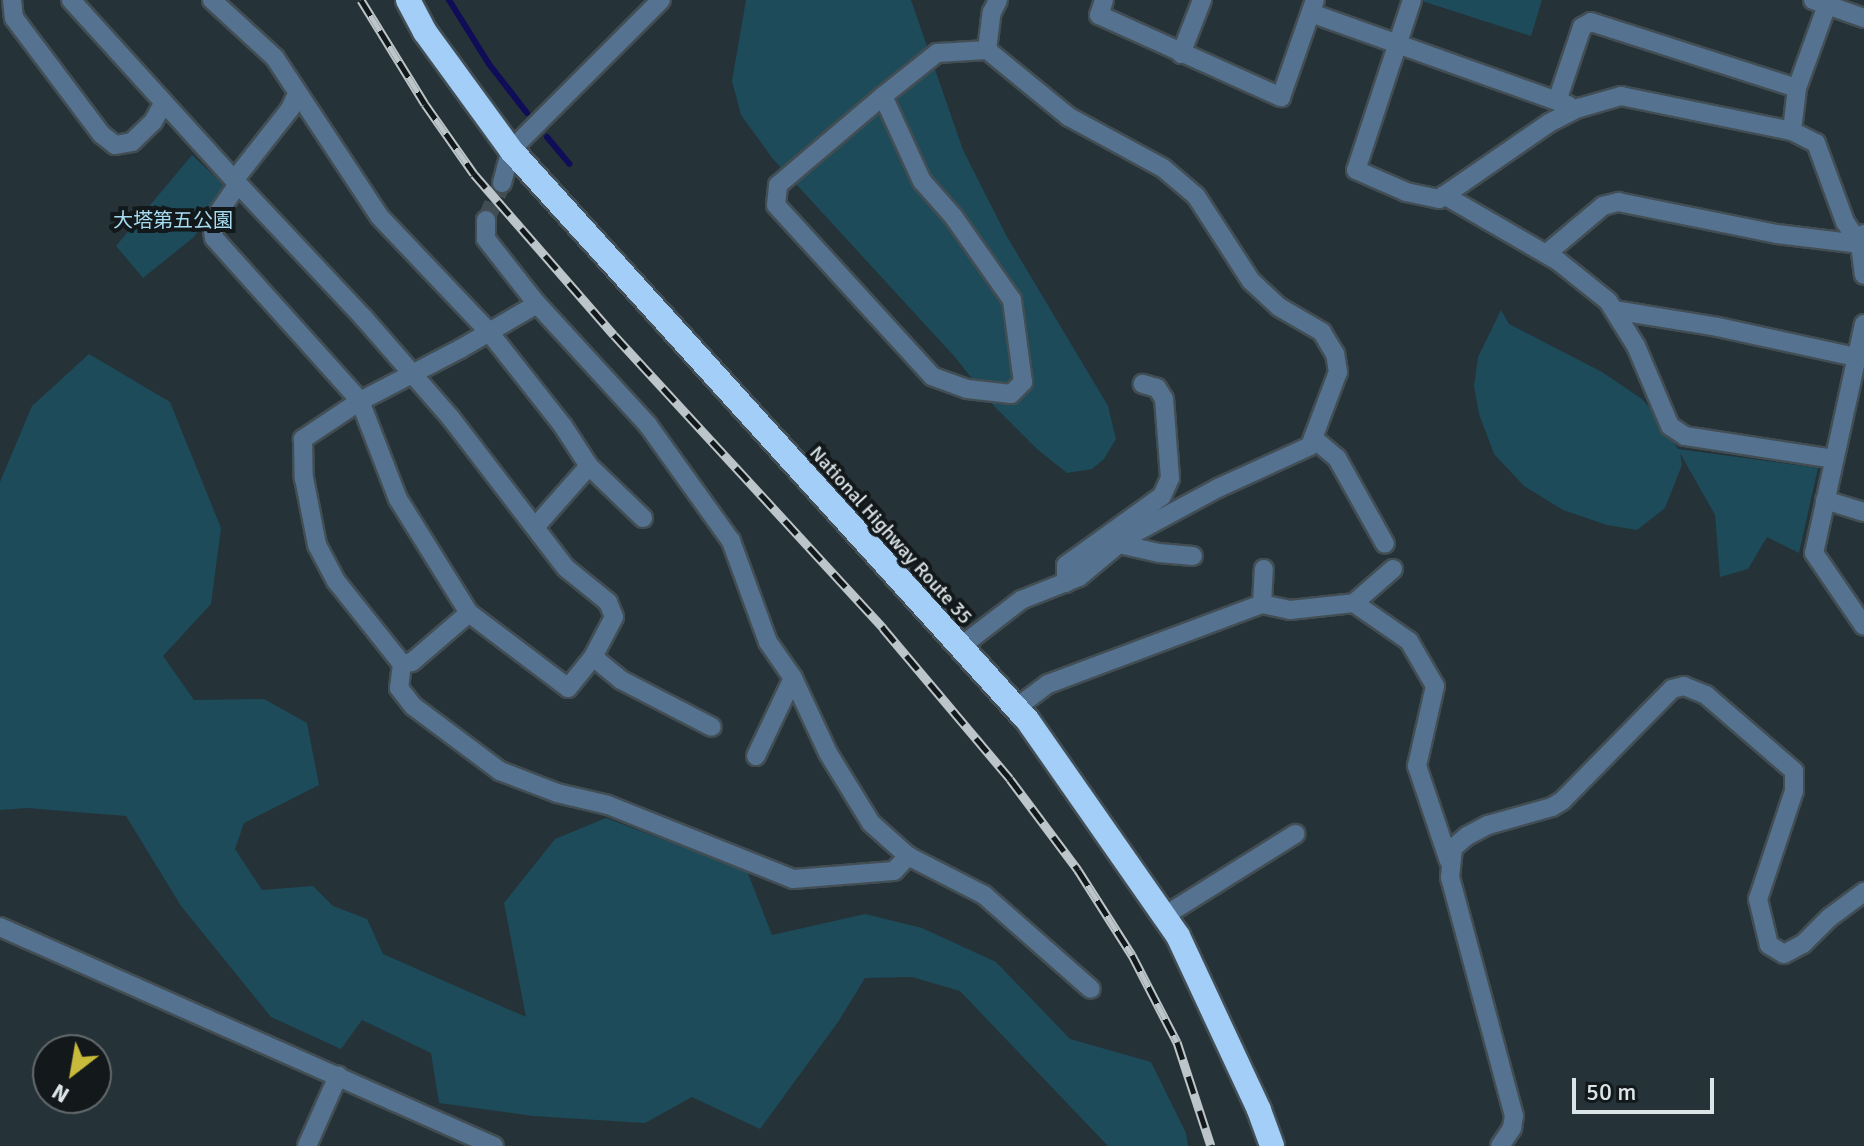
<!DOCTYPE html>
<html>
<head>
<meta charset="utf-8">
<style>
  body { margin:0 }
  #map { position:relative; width:1864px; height:1146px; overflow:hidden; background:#253238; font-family:Signika,"Noto Sans JP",sans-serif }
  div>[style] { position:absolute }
  .green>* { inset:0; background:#1d4b5a }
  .stream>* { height:6px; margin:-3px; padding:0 3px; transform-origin:3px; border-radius:3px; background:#0f0c58 }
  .minor-tunnel>* { height:18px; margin-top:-9px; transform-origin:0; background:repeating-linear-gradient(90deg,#404d52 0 18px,transparent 0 27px) }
  .roads { filter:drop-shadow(2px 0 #424e54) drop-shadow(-2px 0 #424e54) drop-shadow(0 2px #424e54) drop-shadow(0 -2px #424e54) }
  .minor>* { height:18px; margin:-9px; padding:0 9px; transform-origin:9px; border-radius:9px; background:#557390 }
  .highway>* { height:24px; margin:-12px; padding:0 12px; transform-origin:12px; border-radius:12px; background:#a2cef8 }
  .rail>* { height:9px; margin-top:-4.5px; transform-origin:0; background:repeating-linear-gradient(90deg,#13191b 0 18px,#bcc5c9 0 36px); box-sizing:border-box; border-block:2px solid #bcc5c9 }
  span { translate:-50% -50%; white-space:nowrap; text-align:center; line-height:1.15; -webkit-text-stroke:8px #13191b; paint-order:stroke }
  .park-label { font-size:20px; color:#a5dbf1 }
  .street-label { font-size:20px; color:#dbe4e7 }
  .north { position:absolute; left:32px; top:1034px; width:80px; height:80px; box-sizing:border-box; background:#13191b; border:2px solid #636a6d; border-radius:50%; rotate:211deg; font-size:22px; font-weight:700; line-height:32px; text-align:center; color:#dbe4e7 }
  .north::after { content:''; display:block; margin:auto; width:28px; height:36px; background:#c8bb3b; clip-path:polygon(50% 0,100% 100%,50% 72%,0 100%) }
  .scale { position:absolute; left:1572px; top:1078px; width:142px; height:36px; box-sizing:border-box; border:4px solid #dbe4e7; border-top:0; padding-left:10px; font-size:24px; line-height:28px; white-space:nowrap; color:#dbe4e7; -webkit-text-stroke:6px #13191b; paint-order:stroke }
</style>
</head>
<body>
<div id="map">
  <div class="green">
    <i style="clip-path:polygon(746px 0,911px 0,963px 150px,1006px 235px,1108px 406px,1116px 439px,1104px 459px,1092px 469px,1067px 473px,1037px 449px,994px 406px,954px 356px,773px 159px,741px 115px,732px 81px)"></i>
    <i style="clip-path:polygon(1419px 0,1542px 0,1531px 36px)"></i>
    <i style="clip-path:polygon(192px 155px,225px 186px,194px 237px,143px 278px,116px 246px)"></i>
    <i style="clip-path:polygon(1501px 310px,1509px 324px,1602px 372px,1642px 399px,1660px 419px,1678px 449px,1818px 468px,1799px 553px,1767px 537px,1748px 569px,1720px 577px,1715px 515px,1680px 453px,1682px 465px,1665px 508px,1637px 530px,1607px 525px,1563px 510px,1524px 486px,1494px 454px,1479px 414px,1474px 386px,1478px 357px)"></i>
    <i style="clip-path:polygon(89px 354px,170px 402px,221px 528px,211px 604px,163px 656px,194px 700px,264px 699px,307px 723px,319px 785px,244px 823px,235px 849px,262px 890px,313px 886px,333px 906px,367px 919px,383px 954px,526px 1017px,504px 903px,555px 839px,606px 818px,747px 871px,772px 935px,865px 914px,922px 928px,996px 962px,1070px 1039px,1151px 1062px,1186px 1133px,1188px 1146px,1108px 1146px,960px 991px,912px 977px,865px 978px,838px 1022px,760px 1129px,692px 1097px,645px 1123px,533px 1116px,439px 1103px,431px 1053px,362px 1020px,341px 1049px,271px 1017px,181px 906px,126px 816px,27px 808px,0 810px,0 482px,32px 406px)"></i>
  </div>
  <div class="stream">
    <i style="left:449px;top:0;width:75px;rotate:58deg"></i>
    <i style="left:489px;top:64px;width:62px;rotate:52.2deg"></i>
    <i style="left:547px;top:137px;width:35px;rotate:50deg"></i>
  </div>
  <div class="minor-tunnel">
    <i style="left:486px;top:220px;width:40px;rotate:-66.6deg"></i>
  </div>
  <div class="roads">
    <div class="minor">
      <i style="left:12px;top:0;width:18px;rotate:84deg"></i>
      <i style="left:14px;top:18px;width:145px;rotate:53.1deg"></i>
      <i style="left:101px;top:134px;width:18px;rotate:38deg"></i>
      <i style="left:115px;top:145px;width:17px;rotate:-10deg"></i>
      <i style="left:132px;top:142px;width:29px;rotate:-44deg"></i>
      <i style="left:153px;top:122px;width:21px;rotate:-61deg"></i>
      <i style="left:71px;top:0;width:248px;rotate:47.8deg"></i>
      <i style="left:238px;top:184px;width:46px;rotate:124.4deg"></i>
      <i style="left:212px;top:222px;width:16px;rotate:83deg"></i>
      <i style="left:214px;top:238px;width:219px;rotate:48.1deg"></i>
      <i style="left:360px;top:401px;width:69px;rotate:146.3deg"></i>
      <i style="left:303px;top:439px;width:39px;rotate:89deg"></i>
      <i style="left:304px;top:478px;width:68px;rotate:79deg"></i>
      <i style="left:317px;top:545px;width:41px;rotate:62.2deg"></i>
      <i style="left:336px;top:581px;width:106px;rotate:51.5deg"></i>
      <i style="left:402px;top:664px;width:10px;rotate:-11deg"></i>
      <i style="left:412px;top:662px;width:75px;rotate:-40.7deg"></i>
      <i style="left:212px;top:0;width:86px;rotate:42.6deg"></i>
      <i style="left:275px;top:58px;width:189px;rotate:56.6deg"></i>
      <i style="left:379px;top:216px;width:160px;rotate:46.5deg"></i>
      <i style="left:489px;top:332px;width:120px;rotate:51.8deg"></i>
      <i style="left:563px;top:426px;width:48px;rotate:57deg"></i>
      <i style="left:589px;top:466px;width:81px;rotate:131.5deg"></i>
      <i style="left:1104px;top:0;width:16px;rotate:108deg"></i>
      <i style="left:1099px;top:15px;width:200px;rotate:24.3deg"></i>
      <i style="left:1281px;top:97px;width:103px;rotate:-70.7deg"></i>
      <i style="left:1412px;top:0;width:179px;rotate:108.2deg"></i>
      <i style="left:1356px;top:170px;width:55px;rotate:23.7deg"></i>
      <i style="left:1406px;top:192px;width:34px;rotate:12deg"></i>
      <i style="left:1439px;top:199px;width:134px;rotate:-34.6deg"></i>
      <i style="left:1549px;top:123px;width:34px;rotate:-27deg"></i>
      <i style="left:1579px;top:108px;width:44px;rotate:-15.9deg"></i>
      <i style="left:1621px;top:96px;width:175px;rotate:11.6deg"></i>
      <i style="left:1792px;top:131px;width:27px;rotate:27deg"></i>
      <i style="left:1816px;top:143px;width:84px;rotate:69.8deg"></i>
      <i style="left:1845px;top:222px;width:27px;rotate:56deg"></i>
      <i style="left:1813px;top:0;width:54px;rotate:19.4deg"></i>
      <i style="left:1311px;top:13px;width:273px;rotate:19.7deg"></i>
      <i style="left:1181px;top:54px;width:58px;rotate:-68.7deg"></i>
      <i style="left:883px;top:96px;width:94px;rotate:65.4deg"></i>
      <i style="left:922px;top:181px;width:47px;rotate:48.5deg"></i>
      <i style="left:953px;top:216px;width:103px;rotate:54.9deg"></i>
      <i style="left:1012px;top:300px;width:83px;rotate:82.4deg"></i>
      <i style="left:1023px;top:382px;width:17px;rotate:135deg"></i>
      <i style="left:1011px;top:394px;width:44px;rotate:-173.5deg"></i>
      <i style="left:967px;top:389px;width:37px;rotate:-160deg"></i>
      <i style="left:932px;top:376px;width:231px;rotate:-132.4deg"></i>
      <i style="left:776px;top:205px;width:20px;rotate:-84deg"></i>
      <i style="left:778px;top:185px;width:138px;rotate:-40.3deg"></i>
      <i style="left:883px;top:96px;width:69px;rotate:-38.5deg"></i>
      <i style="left:937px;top:53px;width:50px;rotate:-3.4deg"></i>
      <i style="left:1557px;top:101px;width:78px;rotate:-71.3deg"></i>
      <i style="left:1582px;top:27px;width:10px;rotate:-29deg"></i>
      <i style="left:1591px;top:22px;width:216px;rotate:17.8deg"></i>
      <i style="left:1792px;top:131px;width:43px;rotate:-83.4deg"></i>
      <i style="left:1797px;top:88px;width:88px;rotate:-70.1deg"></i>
      <i style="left:235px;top:179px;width:89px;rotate:-51.8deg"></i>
      <i style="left:290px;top:109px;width:17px;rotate:-65deg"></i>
      <i style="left:502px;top:183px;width:34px;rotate:-75deg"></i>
      <i style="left:511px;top:150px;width:212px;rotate:-45deg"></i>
      <i style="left:238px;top:184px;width:183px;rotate:46.8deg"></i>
      <i style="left:363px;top:317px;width:133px;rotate:49deg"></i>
      <i style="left:450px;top:417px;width:190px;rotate:52.5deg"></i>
      <i style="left:566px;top:568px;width:54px;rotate:39deg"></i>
      <i style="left:608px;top:602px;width:16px;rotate:68deg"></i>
      <i style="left:614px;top:617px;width:45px;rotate:117.7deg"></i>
      <i style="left:593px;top:657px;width:36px;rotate:39deg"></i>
      <i style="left:621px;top:680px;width:102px;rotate:27.3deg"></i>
      <i style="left:1444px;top:195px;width:132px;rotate:30.1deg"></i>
      <i style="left:1558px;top:261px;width:64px;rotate:38.7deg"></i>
      <i style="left:1608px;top:301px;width:53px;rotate:58.1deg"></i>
      <i style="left:1636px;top:346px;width:87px;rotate:67deg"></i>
      <i style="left:1670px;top:426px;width:18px;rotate:34deg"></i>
      <i style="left:1685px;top:436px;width:151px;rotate:8.8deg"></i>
      <i style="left:1864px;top:234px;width:11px;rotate:112deg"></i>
      <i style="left:1860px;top:244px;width:31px;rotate:83deg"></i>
      <i style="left:1546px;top:254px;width:75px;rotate:-40.1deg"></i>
      <i style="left:1603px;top:206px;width:16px;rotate:-15deg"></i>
      <i style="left:1618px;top:202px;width:162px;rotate:11.4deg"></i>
      <i style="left:1777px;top:234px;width:84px;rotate:6.9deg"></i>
      <i style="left:537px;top:304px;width:89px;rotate:149.7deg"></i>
      <i style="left:460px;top:349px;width:113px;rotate:152.5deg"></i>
      <i style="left:360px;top:401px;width:105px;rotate:68.8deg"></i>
      <i style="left:398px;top:499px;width:134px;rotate:58.1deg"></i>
      <i style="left:469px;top:613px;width:124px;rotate:37.1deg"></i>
      <i style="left:568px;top:688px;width:40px;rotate:-51deg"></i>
      <i style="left:1614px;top:310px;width:105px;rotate:9.3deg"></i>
      <i style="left:1718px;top:327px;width:141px;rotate:12.3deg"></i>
      <i style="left:1864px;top:324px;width:234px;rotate:102.3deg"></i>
      <i style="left:1814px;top:553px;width:88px;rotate:55.6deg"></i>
      <i style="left:1313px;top:438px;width:31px;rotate:40deg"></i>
      <i style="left:1337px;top:458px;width:98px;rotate:60.8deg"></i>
      <i style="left:589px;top:466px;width:75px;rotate:43.9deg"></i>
      <i style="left:1825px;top:500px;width:41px;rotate:17.1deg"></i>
      <i style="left:1119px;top:544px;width:41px;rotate:12.7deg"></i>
      <i style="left:1159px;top:553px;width:34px;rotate:5deg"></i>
      <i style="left:1393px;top:569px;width:52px;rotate:138.9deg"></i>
      <i style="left:1354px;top:603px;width:67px;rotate:34.6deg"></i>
      <i style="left:1409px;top:641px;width:52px;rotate:60deg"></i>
      <i style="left:1435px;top:686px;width:82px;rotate:102.7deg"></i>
      <i style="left:1417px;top:766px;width:100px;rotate:71.4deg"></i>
      <i style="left:1066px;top:583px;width:18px;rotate:-90deg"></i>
      <i style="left:1066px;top:565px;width:118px;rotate:-35.7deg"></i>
      <i style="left:1162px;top:496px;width:20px;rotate:-66deg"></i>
      <i style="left:1170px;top:478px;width:79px;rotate:-94.3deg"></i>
      <i style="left:1164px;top:399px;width:13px;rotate:-122deg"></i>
      <i style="left:1157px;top:388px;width:15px;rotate:-164deg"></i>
      <i style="left:1262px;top:604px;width:29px;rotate:12deg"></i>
      <i style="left:1290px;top:610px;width:64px;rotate:-6.2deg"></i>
      <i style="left:960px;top:647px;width:77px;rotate:-37.6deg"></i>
      <i style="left:1021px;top:600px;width:62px;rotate:-21.6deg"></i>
      <i style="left:1079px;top:577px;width:62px;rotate:-39.8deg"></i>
      <i style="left:1127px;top:537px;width:103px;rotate:-28.3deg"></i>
      <i style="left:1218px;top:488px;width:101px;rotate:-24.5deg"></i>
      <i style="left:1310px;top:446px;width:79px;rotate:-69.3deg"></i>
      <i style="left:1338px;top:372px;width:18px;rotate:-99deg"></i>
      <i style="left:1335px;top:354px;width:26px;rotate:-121deg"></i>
      <i style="left:1322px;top:332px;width:50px;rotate:-149.8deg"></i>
      <i style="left:1279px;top:307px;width:38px;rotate:-137deg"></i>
      <i style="left:1251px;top:281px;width:101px;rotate:-122.9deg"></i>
      <i style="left:1196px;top:196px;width:43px;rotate:-139.7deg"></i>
      <i style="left:1163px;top:168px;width:107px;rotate:-151.5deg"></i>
      <i style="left:1069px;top:117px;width:106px;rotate:-140.7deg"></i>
      <i style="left:987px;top:50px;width:38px;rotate:-83deg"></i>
      <i style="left:992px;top:12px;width:13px;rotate:-63deg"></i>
      <i style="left:402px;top:664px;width:24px;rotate:97deg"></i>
      <i style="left:399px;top:688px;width:23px;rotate:52deg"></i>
      <i style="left:413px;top:706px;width:109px;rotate:36.8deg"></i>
      <i style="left:500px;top:771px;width:61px;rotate:21.1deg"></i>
      <i style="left:557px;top:793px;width:52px;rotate:13.2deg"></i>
      <i style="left:608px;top:805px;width:199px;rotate:21.8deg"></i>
      <i style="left:793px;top:879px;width:101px;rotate:-4.5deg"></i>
      <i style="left:894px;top:871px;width:21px;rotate:-47deg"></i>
      <i style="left:908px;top:856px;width:50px;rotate:-138.3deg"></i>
      <i style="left:871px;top:823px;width:82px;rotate:-121.6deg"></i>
      <i style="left:828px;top:753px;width:83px;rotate:-115deg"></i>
      <i style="left:793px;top:678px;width:44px;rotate:-124.8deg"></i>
      <i style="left:768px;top:642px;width:108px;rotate:-110.1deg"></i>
      <i style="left:731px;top:541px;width:143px;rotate:-125.6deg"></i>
      <i style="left:648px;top:425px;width:164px;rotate:-132.5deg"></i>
      <i style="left:537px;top:304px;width:83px;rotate:-128.1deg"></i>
      <i style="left:486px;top:239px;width:19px;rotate:-90deg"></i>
      <i style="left:1016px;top:708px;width:40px;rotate:-37deg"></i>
      <i style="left:1048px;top:684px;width:228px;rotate:-20.5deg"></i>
      <i style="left:1262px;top:604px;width:35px;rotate:-87deg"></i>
      <i style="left:756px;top:756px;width:86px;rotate:-64.6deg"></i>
      <i style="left:908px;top:856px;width:85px;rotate:27.2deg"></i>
      <i style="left:984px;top:895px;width:142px;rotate:41.3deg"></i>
      <i style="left:1164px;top:916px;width:155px;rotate:-32deg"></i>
      <i style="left:0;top:927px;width:540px;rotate:23.91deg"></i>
      <i style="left:307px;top:1146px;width:77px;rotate:-66.1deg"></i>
      <i style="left:1500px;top:1146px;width:22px;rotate:-56deg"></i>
      <i style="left:1512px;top:1128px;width:12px;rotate:-81deg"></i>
      <i style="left:1514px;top:1116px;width:247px;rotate:-105deg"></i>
      <i style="left:1450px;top:877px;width:29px;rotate:-84deg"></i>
      <i style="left:1453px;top:848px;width:18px;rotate:-41deg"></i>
      <i style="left:1467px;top:836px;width:24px;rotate:-28deg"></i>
      <i style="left:1488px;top:825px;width:66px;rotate:-15.7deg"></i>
      <i style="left:1552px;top:807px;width:12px;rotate:-31deg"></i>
      <i style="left:1562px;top:801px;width:157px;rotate:-45.5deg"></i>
      <i style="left:1672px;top:689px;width:12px;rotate:-14deg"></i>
      <i style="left:1684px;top:686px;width:24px;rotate:22deg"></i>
      <i style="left:1706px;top:695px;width:116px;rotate:40.8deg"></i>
      <i style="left:1794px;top:771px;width:20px;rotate:90deg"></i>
      <i style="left:1794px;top:791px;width:114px;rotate:108.4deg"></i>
      <i style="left:1758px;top:899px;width:47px;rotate:76.6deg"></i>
      <i style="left:1769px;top:945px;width:17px;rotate:31deg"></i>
      <i style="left:1784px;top:954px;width:21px;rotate:-28deg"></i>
      <i style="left:1803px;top:944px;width:37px;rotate:-45deg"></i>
      <i style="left:1829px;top:918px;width:44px;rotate:-36.6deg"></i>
    </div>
    <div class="highway">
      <i style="left:408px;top:0;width:36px;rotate:62deg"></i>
      <i style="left:425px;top:32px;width:146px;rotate:53.9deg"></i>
      <i style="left:511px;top:150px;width:770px;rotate:47.84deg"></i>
      <i style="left:1028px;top:721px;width:262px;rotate:55.1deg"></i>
      <i style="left:1178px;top:936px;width:192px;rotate:65deg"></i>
      <i style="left:1259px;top:1110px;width:38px;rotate:70deg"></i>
    </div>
  </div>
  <div class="rail">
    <i style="left:361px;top:0;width:122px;rotate:58.4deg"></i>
    <i style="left:425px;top:104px;width:85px;rotate:55deg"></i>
    <i style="left:474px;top:174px;width:213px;rotate:49deg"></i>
    <i style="left:614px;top:335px;width:398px;rotate:47.4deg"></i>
    <i style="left:883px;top:628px;width:197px;rotate:49.9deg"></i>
    <i style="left:1010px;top:779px;width:114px;rotate:53.2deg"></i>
    <i style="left:1078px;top:870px;width:101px;rotate:57.6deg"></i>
    <i style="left:1132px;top:955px;width:98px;rotate:62.7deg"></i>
    <i style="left:1177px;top:1042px;width:109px;rotate:71.9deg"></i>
  </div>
  <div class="park-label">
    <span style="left:173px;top:220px">大塔第五公園</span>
  </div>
  <div class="street-label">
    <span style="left:891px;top:535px;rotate:48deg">National Highway Route 35</span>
  </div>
  <div class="north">N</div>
  <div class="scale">50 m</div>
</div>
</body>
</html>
